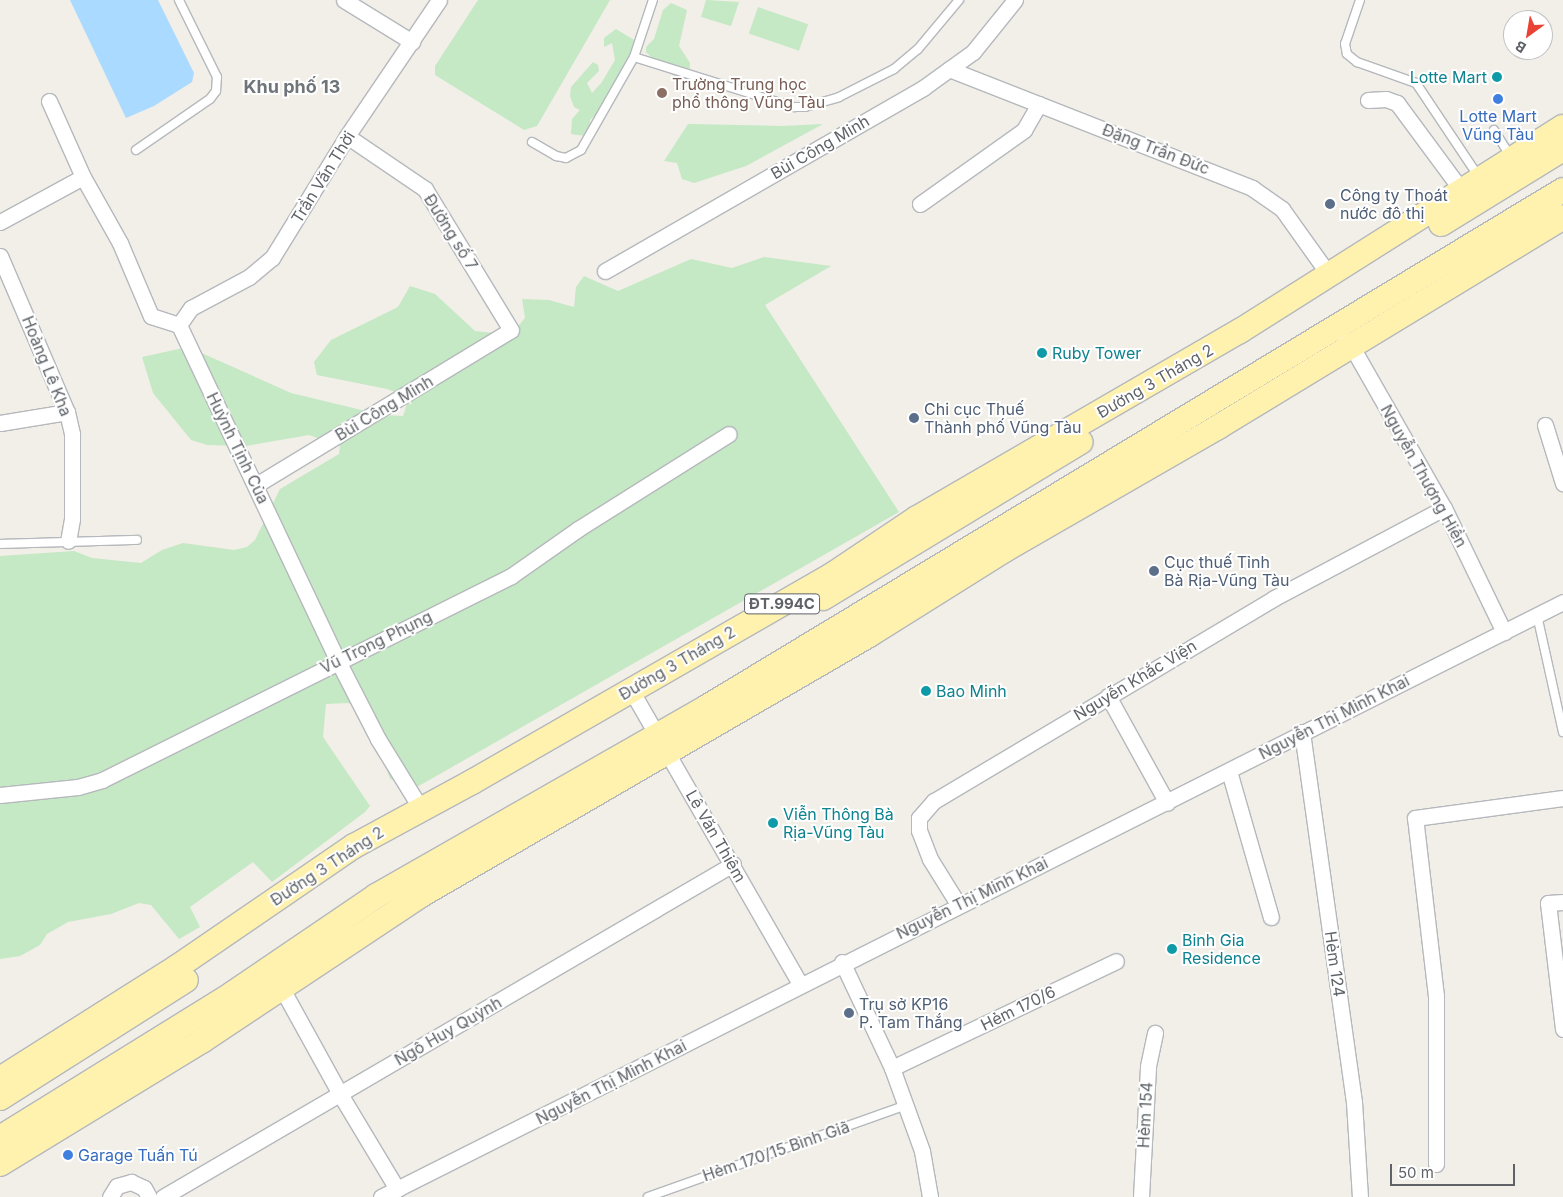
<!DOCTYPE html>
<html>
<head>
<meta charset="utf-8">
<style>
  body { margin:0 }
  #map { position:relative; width:1563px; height:1197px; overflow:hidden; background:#f1efe8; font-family:Inter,sans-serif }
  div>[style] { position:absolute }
  .green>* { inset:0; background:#c5e8c5; transform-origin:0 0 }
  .water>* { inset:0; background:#aadaff }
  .roads { filter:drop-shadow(1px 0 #b5b8bc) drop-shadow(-1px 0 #b5b8bc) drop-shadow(0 1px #b5b8bc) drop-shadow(0 -1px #b5b8bc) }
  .service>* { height:8px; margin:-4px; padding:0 4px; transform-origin:4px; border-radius:4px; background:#fff }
  .minor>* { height:15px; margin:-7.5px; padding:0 7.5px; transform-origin:7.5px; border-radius:7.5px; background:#fff }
  .primary>* { height:24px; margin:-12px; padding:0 12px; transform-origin:12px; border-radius:12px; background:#fff2af }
  .dots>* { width:14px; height:14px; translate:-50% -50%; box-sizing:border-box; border:2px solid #fff; border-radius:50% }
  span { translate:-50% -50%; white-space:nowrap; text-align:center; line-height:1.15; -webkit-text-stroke:4px #fff; paint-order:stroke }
  .shield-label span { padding:1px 4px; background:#fff; border:1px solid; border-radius:4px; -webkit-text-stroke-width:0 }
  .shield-label { font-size:15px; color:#5f6368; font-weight:700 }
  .culture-label { font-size:16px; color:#0d838f }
  .right { translate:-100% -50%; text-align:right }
  .left { translate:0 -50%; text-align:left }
  .education-label { font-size:16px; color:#785e54 }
  .shop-label { font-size:16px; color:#366cbe }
  .street-label { font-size:16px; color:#5f6368 }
  .service-label { font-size:16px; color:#4e5e75 }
  .neighbourhood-label { font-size:18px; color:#70757a; font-weight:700 }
  .north { position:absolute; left:1503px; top:10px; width:50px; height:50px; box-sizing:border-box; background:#fff; border:1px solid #bfc1c3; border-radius:50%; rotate:212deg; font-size:14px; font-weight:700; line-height:20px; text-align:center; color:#5f6368 }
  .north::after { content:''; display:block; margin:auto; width:18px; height:22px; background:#ea4335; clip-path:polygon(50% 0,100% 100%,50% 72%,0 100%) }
  .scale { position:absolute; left:1390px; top:1164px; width:125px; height:22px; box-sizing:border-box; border:2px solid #5f6368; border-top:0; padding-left:6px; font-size:15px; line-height:18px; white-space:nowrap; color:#5f6368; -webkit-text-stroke:4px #fff; paint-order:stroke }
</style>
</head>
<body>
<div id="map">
  <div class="green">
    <i style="clip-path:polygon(478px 0,610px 0,537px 126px,524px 130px,435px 75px,435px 66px)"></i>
    <i style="clip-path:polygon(706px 0,739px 2px,731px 26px,701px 17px)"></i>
    <i style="clip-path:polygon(671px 3px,687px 10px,679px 46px,690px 63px,690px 68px,677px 77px,666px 72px,646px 52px,646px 47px,654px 39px,663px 10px)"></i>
    <i style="left:758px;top:7px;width:53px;height:28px;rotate:19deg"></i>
    <i style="clip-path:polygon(616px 29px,634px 40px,640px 49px,617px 81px,620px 92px,590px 120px,591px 128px,586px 136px,571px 134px,572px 119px,580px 110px,574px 107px,570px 96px,571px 87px,593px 62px,598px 65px,599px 71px,587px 83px,592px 93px,602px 82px,615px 60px,612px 43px,604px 47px,604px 38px)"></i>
    <i style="clip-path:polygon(688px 124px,782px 126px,823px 124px,746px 166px,694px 183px,682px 179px,677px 163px,664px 161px)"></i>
    <i style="clip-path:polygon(764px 257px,831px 266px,765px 305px,899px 512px,417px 787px,390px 779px,367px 712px,348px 703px,326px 704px,323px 737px,370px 806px,365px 812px,272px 882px,253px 862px,190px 907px,200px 927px,179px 939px,151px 905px,139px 903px,111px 914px,68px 922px,47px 934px,40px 945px,20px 956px,0 959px,0 556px,74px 551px,92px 558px,141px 563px,162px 550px,183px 543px,234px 550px,247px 547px,255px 540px,280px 489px,339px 454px,340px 446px,309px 435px,246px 446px,207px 445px,191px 440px,153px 393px,142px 357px,188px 347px,291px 393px,382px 415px,403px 416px,409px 397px,387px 389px,317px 375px,314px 362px,331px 340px,398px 307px,410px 286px,435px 294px,475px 331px,494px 333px,516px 329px,525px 318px,522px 299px,549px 300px,574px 307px,576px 287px,584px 276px,618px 291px,691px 259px,732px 268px)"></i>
  </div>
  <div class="water">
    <i style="clip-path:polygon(70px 0,158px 0,194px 73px,192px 82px,154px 106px,126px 118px)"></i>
  </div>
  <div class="roads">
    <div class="service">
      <i style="left:1360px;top:0;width:46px;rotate:108.8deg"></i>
      <i style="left:1345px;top:44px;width:10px;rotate:79deg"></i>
      <i style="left:1347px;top:54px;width:13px;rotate:39deg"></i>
      <i style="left:1357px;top:62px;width:63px;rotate:19.6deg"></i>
      <i style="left:1416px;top:83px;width:113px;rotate:56.2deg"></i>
      <i style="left:634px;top:57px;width:168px;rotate:17.4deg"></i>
      <i style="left:794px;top:107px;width:11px"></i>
      <i style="left:805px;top:107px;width:35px;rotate:-16deg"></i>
      <i style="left:839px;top:97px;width:62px;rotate:-27deg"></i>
      <i style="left:894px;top:69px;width:31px;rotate:-40deg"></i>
      <i style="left:918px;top:49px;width:64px;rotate:-50.1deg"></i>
      <i style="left:1494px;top:130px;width:32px;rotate:58deg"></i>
      <i style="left:532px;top:142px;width:28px;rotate:30deg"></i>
      <i style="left:556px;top:156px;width:10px;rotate:11deg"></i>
      <i style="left:566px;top:158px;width:17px;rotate:-28deg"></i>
      <i style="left:581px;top:150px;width:107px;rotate:-60.3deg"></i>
      <i style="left:634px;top:57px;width:60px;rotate:-71.6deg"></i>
      <i style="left:136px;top:150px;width:90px;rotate:-34.6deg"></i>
      <i style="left:210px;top:99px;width:10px;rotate:-53deg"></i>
      <i style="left:216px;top:91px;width:14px;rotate:-86deg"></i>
      <i style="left:217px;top:77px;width:86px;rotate:-116.3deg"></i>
      <i style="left:0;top:544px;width:137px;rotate:-1.7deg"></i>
      <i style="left:1537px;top:615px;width:120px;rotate:77.5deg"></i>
      <i style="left:648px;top:1197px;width:272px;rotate:-19.6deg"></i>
    </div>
    <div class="minor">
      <i style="left:344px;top:0;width:80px;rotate:31.7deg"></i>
      <i style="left:949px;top:69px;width:326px;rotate:21.4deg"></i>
      <i style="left:1252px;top:188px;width:37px;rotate:35deg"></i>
      <i style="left:1282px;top:209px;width:81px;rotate:54.5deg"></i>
      <i style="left:1368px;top:100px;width:18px;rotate:-3deg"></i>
      <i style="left:1386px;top:99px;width:12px;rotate:20deg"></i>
      <i style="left:1397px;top:103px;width:109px;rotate:53.5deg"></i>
      <i style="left:49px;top:101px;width:83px;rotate:65.9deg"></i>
      <i style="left:83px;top:177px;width:76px;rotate:60.7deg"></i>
      <i style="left:120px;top:243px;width:79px;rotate:67deg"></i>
      <i style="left:151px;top:316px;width:29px;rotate:18deg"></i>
      <i style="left:179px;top:325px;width:376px;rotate:64.7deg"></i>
      <i style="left:340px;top:665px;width:83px;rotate:62.8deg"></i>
      <i style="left:378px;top:739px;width:82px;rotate:58.4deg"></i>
      <i style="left:920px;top:204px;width:128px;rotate:-35.4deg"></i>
      <i style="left:1024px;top:130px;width:30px;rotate:-60deg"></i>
      <i style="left:0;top:222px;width:94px;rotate:-28.5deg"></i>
      <i style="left:0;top:256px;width:170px;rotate:66.8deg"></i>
      <i style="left:67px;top:412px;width:23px;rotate:77deg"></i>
      <i style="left:72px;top:434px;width:85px;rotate:90deg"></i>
      <i style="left:72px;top:519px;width:22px;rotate:100deg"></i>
      <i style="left:605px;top:271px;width:367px;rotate:-29.9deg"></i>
      <i style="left:923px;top:88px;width:62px;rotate:-35.8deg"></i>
      <i style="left:973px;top:52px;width:67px;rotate:-51.1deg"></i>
      <i style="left:179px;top:325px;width:21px;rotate:-55deg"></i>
      <i style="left:191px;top:308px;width:66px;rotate:-28.1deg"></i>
      <i style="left:249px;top:277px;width:30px;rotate:-40deg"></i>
      <i style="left:272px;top:258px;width:143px;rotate:-58.4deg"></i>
      <i style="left:347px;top:136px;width:164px;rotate:-55.9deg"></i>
      <i style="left:1346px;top:341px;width:8px;rotate:45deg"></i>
      <i style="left:1352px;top:347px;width:185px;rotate:60.3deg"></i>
      <i style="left:1444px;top:508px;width:138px;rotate:64.2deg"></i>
      <i style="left:0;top:423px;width:68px;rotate:-9.3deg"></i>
      <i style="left:1545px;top:425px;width:61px;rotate:72.8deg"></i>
      <i style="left:256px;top:485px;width:298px;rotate:-31.3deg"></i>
      <i style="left:511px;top:330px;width:165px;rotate:-121.4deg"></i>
      <i style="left:425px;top:189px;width:94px;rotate:-145.8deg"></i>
      <i style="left:631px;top:690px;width:339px;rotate:60.1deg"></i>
      <i style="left:1108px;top:696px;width:122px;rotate:61.1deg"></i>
      <i style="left:1302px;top:732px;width:374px;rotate:82deg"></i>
      <i style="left:1354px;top:1102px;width:95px;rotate:86.4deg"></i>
      <i style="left:1229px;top:771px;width:152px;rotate:74deg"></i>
      <i style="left:0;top:795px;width:78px;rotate:-5.9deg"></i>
      <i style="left:78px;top:787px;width:25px;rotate:-16deg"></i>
      <i style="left:102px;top:780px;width:457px;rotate:-26.5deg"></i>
      <i style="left:511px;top:576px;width:82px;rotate:-35deg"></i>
      <i style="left:578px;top:529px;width:178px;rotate:-32.2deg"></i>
      <i style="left:1563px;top:902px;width:15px;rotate:176deg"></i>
      <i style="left:1548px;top:903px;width:127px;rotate:83.2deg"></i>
      <i style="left:958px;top:904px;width:53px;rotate:-121.9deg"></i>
      <i style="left:930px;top:859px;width:30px;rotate:-111deg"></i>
      <i style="left:919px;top:831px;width:13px;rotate:-90deg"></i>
      <i style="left:919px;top:818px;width:23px;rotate:-49deg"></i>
      <i style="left:934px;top:801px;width:396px;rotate:-30.8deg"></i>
      <i style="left:1274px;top:598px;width:192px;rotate:-27.9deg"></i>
      <i style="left:842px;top:962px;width:117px;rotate:64.7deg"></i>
      <i style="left:892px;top:1068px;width:88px;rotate:70.1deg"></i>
      <i style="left:922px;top:1151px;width:47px;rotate:80.1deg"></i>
      <i style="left:281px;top:987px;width:122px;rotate:61.1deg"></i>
      <i style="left:340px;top:1094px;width:111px;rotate:59deg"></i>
      <i style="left:892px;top:1068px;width:248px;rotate:-25.5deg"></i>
      <i style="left:1436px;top:1164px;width:168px;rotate:-90deg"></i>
      <i style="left:1436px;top:996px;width:179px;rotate:-96.7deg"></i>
      <i style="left:1415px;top:818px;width:149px;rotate:-7.7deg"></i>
      <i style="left:110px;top:1197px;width:13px;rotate:-58deg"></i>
      <i style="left:117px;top:1186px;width:15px;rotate:-16deg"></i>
      <i style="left:131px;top:1182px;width:14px;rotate:25deg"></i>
      <i style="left:144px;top:1188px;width:10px;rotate:61deg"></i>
      <i style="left:163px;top:1197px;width:660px;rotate:-30.29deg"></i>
      <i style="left:381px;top:1197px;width:1323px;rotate:-26.72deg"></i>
      <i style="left:1141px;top:1197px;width:131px;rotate:-86.9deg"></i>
      <i style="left:1148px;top:1066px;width:34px;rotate:-78deg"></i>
    </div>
    <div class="primary">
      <i style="left:1441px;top:224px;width:143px;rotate:-31.6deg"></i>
      <i style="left:823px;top:598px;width:301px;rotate:-31.2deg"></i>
      <i style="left:0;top:1079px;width:209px;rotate:-32.3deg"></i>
      <i style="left:177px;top:967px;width:214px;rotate:-34.4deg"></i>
      <i style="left:354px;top:846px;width:134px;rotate:-28.5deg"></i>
      <i style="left:472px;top:782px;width:415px;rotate:-29.9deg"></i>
      <i style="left:832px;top:575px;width:102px;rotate:-33.8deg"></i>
      <i style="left:917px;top:518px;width:373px;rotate:-30.1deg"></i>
      <i style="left:1240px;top:331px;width:382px;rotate:-32.3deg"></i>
      <i style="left:0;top:1098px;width:220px;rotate:-32.4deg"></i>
      <i style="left:0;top:1138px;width:273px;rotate:-31.8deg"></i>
      <i style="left:232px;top:994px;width:174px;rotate:-34.2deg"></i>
      <i style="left:376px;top:896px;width:381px;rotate:-29.7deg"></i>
      <i style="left:707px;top:707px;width:1000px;rotate:-31.13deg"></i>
      <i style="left:0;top:1164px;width:238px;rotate:-31.4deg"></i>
      <i style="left:203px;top:1040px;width:262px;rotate:-33.6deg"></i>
      <i style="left:421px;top:895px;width:518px;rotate:-30.13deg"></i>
      <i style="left:869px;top:635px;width:162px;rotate:-32.1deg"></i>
      <i style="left:1006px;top:549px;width:245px;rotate:-29.9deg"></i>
      <i style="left:1218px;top:427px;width:404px;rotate:-31.3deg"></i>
    </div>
  </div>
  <div class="dots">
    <i style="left:1497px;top:77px;background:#0f9aa8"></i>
    <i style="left:662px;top:93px;background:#8d6e63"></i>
    <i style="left:1498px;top:99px;background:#3f7fe0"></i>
    <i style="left:1330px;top:204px;background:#5c6f8a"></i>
    <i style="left:1042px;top:353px;background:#0f9aa8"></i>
    <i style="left:914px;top:418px;background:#5c6f8a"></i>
    <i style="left:1154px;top:571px;background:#5c6f8a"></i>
    <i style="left:926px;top:691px;background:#0f9aa8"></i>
    <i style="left:773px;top:823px;background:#0f9aa8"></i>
    <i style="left:1172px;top:949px;background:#0f9aa8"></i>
    <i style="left:849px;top:1013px;background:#5c6f8a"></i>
    <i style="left:68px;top:1155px;background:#3f7fe0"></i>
  </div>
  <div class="shield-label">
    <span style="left:782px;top:604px">ĐT.994C</span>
  </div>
  <div class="culture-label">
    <span class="right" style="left:1487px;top:77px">Lotte Mart</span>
    <span class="left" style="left:1052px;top:353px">Ruby Tower</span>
    <span class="left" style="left:936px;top:691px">Bao Minh</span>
    <span class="left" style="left:783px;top:823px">Viễn Thông Bà<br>Rịa-Vũng Tàu</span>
    <span class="left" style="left:1182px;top:949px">Binh Gia<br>Residence</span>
  </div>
  <div class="education-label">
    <span class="left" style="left:672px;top:93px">Trường Trung học<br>phổ thông Vũng Tàu</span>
  </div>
  <div class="shop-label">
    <span style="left:1498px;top:125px">Lotte Mart<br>Vũng Tàu</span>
    <span class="left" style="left:78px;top:1155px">Garage Tuấn Tú</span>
  </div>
  <div class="street-label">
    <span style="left:820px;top:147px;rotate:-30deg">Bùi Công Minh</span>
    <span style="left:1156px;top:149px;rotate:21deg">Đặng Trần Đức</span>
    <span style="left:323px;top:177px;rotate:-58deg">Trần Văn Thời</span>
    <span style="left:451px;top:232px;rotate:58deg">Đường số 7</span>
    <span style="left:47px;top:366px;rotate:68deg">Hoàng Lê Kha</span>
    <span style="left:1155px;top:381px;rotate:-30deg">Đường 3 Tháng 2</span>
    <span style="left:384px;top:408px;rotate:-31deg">Bùi Công Minh</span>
    <span style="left:238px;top:448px;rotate:64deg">Huỳnh Tịnh Của</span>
    <span style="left:1424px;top:476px;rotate:61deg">Nguyễn Thượng Hiền</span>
    <span style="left:376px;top:642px;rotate:-26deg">Vũ Trọng Phụng</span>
    <span style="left:677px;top:663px;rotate:-30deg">Đường 3 Tháng 2</span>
    <span style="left:1135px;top:680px;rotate:-31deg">Nguyễn Khắc Viện</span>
    <span style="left:1334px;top:717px;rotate:-27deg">Nguyễn Thị Minh Khai</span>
    <span style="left:716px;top:836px;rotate:60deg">Lê Văn Thiêm</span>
    <span style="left:327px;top:866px;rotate:-33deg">Đường 3 Tháng 2</span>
    <span style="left:972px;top:898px;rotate:-26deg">Nguyễn Thị Minh Khai</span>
    <span style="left:1335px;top:964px;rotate:82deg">Hẻm 124</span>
    <span style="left:1018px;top:1008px;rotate:-26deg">Hẻm 170/6</span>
    <span style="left:448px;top:1031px;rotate:-30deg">Ngô Huy Quỳnh</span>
    <span style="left:611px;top:1082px;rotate:-27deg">Nguyễn Thị Minh Khai</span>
    <span style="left:1145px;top:1115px;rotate:-87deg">Hẻm 154</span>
    <span style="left:776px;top:1151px;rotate:-19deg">Hẻm 170/15 Bình Giã</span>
  </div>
  <div class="service-label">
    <span class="left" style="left:1340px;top:204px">Công ty Thoát<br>nước đô thị</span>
    <span class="left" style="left:924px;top:418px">Chi cục Thuế<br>Thành phố Vũng Tàu</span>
    <span class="left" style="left:1164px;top:571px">Cục thuế Tỉnh<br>Bà Rịa-Vũng Tàu</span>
    <span class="left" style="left:859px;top:1013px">Trụ sở KP16<br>P. Tam Thắng</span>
  </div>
  <div class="neighbourhood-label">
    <span style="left:292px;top:87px">Khu phố 13</span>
  </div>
  <div class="north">B</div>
  <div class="scale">50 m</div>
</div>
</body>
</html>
